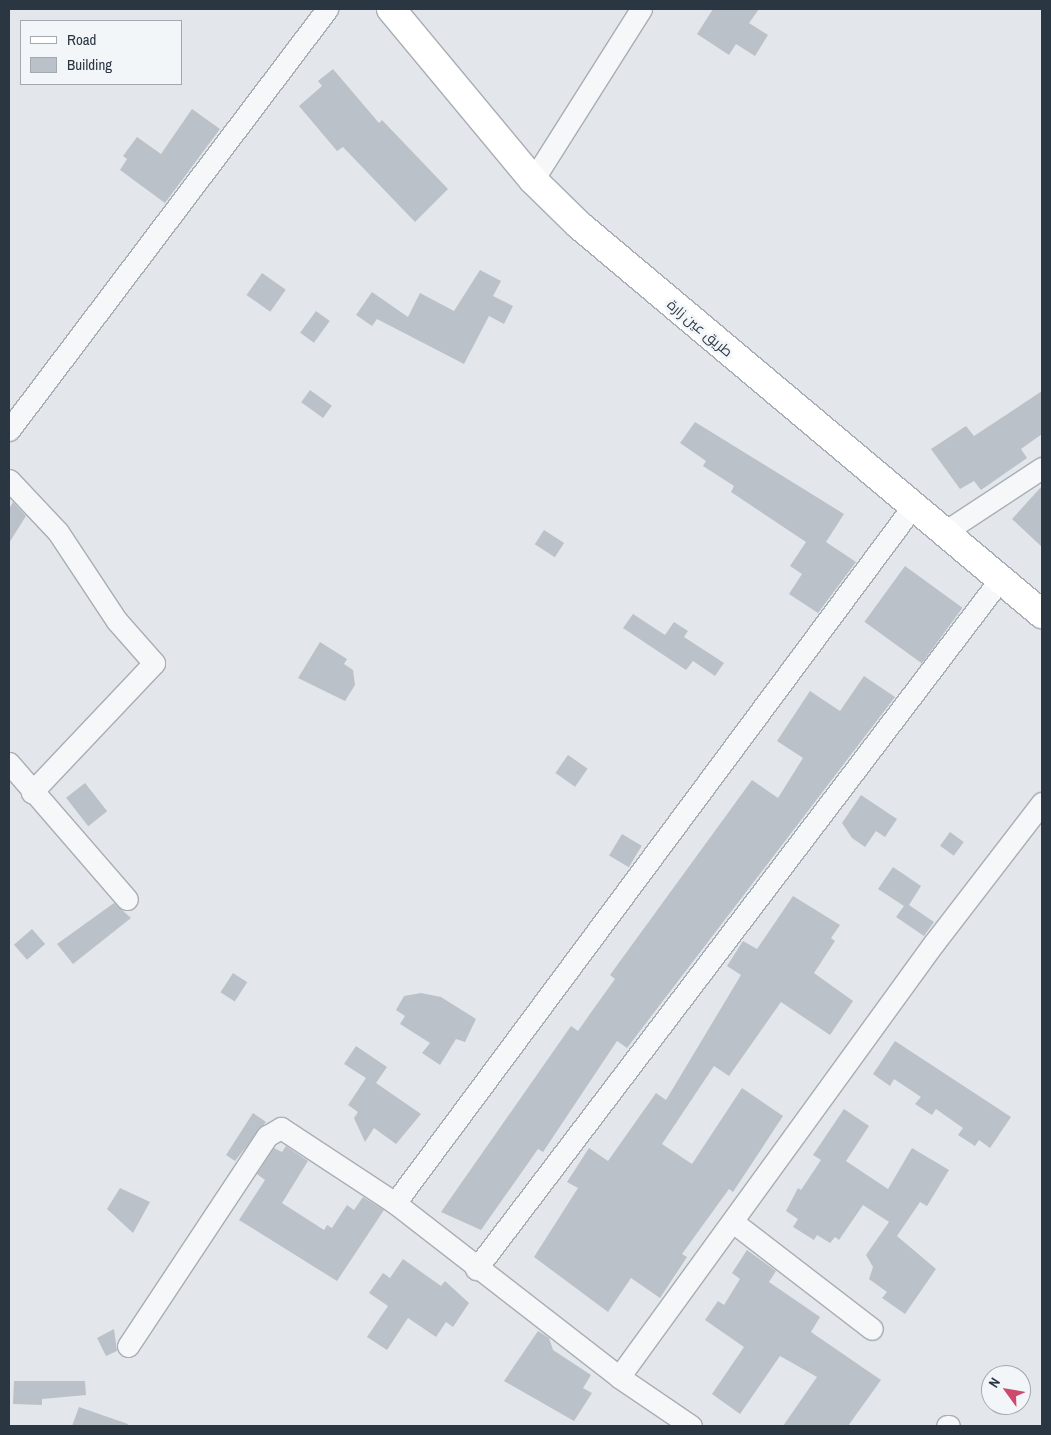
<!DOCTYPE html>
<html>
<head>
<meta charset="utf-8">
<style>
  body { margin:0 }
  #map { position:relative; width:1051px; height:1435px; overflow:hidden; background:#e3e7eb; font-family:"Archivo Narrow",Cairo,sans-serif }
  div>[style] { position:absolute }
  .building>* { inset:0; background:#bac1c8; transform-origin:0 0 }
  .roads { filter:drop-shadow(1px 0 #a8aeb5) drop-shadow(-1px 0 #a8aeb5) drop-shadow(0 1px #a8aeb5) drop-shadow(0 -1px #a8aeb5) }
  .street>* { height:21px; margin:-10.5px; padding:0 10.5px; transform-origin:10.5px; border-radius:10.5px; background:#f6f7f9 }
  .primary>* { height:28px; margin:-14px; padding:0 14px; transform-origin:14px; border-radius:14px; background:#fff }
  span { translate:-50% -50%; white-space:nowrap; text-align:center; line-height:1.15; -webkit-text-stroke:5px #f3f6f8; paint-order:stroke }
  .street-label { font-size:14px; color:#2b3643 }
  .frame { position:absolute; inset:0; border:10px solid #2b3643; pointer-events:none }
  .legend { position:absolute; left:20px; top:20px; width:162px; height:65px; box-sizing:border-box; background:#f3f6f8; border:1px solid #a3a9b0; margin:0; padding:6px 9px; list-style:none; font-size:15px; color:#2b3643 }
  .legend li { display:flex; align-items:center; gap:10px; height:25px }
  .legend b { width:25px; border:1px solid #a3a9b0 }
  .north { position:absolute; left:981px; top:1365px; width:50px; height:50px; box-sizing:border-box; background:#f3f6f8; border:1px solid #a3a9b0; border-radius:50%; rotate:302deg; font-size:14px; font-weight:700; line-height:20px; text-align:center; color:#2b3643 }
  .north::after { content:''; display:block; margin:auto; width:18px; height:22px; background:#ce4a6d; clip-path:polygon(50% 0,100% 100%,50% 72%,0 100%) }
</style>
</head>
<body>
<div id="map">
  <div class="building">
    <i style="clip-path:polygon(713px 9px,759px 9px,749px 23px,768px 35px,755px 56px,736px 44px,729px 55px,697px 34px)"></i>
    <i style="clip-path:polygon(333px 69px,379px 123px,382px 120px,448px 189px,415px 222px,343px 147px,337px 151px,299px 106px,322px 86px,318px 81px)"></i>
    <i style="clip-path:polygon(192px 109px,220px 129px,165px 203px,120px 170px,127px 159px,123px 156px,137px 137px,161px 154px)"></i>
    <i style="clip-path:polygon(480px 270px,501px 281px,493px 296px,513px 306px,504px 324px,489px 316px,464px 364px,377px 319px,372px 326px,356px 315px,372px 292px,408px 317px,420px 293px,454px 311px)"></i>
    <i style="left:262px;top:273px;width:29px;height:27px;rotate:35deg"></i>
    <i style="left:316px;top:311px;width:17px;height:27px;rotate:36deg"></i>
    <i style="left:310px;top:390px;width:27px;height:15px;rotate:36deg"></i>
    <i style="clip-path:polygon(1042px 391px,1042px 434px,1021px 449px,1027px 458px,981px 490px,974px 481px,960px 489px,931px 449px,966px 426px,974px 436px)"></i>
    <i style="clip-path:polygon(695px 422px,844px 514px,826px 542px,856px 562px,818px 613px,789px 594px,802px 574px,790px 566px,806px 542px,731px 492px,734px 486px,703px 466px,706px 461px,680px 443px)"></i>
    <i style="clip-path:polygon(1042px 486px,1042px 547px,1012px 519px)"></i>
    <i style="clip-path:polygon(13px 502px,26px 516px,9px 543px,9px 509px)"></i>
    <i style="left:544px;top:530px;width:24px;height:17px;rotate:33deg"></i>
    <i style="left:905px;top:566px;width:71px;height:69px;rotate:36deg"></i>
    <i style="clip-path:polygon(633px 614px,665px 635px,674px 622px,688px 631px,684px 637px,724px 663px,715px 676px,693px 661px,686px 670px,623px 628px)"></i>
    <i style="clip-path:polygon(320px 642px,347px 659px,344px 664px,353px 670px,355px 685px,345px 701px,298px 678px)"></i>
    <i style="clip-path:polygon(864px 676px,895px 697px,627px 1048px,617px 1041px,543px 1152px,538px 1149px,481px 1230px,441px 1212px,571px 1026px,578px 1031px,592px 1011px,615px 979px,610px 975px,752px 780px,778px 798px,803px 758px,777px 741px,810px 691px,840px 711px)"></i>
    <i style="left:568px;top:755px;width:24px;height:22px;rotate:35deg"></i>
    <i style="left:85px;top:783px;width:36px;height:24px;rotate:52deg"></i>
    <i style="clip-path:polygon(861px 795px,897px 819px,885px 837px,876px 831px,865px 847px,852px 838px,842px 823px)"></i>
    <i style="left:950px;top:832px;width:17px;height:17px;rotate:36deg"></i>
    <i style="left:622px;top:834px;width:23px;height:25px;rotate:31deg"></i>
    <i style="clip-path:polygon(893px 867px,921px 886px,909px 905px,934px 922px,924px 936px,896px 917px,904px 906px,878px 889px)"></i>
    <i style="clip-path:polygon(793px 896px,840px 925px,831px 938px,835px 941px,814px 973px,853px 1001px,830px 1035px,781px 1002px,729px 1076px,714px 1066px,662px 1144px,692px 1164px,742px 1088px,783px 1116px,733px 1192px,729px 1189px,682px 1254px,687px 1257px,660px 1298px,631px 1278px,608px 1312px,534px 1257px,578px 1188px,567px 1182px,589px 1148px,608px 1161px,656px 1093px,666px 1100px,741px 975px,727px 966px,743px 941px,757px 949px)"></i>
    <i style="clip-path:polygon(114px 903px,131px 918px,73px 964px,57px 944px)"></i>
    <i style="left:32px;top:929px;width:20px;height:24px;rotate:49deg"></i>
    <i style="left:233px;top:973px;width:17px;height:23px;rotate:33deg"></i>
    <i style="clip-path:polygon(421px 993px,441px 997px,476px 1019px,465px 1042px,456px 1039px,440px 1065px,422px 1053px,430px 1043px,400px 1024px,405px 1016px,396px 1010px,404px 996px)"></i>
    <i style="clip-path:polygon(895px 1041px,1011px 1117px,990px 1148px,979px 1140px,975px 1146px,958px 1135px,963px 1128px,936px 1109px,932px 1115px,915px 1104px,921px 1097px,894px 1079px,890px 1086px,873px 1074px)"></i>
    <i style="clip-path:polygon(356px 1046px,387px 1067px,376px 1083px,421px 1114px,396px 1144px,374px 1128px,365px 1142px,354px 1118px,358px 1112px,348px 1105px,366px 1078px,344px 1064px)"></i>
    <i style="clip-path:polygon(844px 1109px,869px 1126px,846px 1161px,888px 1189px,912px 1148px,949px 1170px,927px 1206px,920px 1202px,897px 1236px,936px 1269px,905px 1314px,882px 1298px,887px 1292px,869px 1279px,873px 1267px,866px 1255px,889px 1222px,863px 1205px,839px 1240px,835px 1237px,830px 1243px,817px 1235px,814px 1240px,793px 1227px,798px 1219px,786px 1211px,798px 1188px,801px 1190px,821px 1160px,813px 1155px)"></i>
    <i style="clip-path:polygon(253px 1113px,266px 1122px,235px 1161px,226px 1155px)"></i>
    <i style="clip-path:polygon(286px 1146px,308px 1161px,282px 1203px,324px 1230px,327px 1225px,332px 1228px,347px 1205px,354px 1210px,363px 1197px,384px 1210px,337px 1281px,239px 1220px,265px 1180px,257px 1174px,274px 1148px,282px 1152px)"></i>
    <i style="clip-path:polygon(120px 1188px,150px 1202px,133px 1233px,107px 1209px)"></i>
    <i style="clip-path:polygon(747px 1250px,776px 1271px,769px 1282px,820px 1317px,811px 1332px,881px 1380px,848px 1426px,783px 1426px,817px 1377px,780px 1356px,740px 1414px,712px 1394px,744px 1347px,705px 1320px,718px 1301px,724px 1305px,740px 1279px,732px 1273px)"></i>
    <i style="clip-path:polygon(403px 1259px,441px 1286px,445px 1281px,469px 1303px,453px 1327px,446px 1322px,436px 1337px,408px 1318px,387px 1350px,367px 1337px,388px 1306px,369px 1293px,383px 1273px,390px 1278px)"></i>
    <i style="clip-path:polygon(114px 1329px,117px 1351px,106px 1356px,97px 1338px)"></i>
    <i style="clip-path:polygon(538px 1331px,549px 1338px,553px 1350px,591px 1375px,583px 1388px,592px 1393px,574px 1421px,504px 1381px)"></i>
    <i style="clip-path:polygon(14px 1381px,85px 1381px,86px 1395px,42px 1399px,42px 1405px,13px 1404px)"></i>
    <i style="clip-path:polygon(79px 1407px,128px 1424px,127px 1426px,72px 1426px)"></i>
  </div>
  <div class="roads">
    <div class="street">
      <i style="left:533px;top:180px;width:202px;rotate:-57.7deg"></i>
      <i style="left:9px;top:430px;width:528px;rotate:-52.93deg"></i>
      <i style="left:9px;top:480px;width:71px;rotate:46.7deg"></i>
      <i style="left:58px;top:532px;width:107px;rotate:56.5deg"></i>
      <i style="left:117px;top:621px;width:56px;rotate:48.6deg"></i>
      <i style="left:154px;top:663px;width:178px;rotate:133.4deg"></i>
      <i style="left:946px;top:531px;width:115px;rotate:-33.3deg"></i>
      <i style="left:9px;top:763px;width:180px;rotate:49.1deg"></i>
      <i style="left:395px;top:1203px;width:868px;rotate:-53.38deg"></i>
      <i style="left:733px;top:1222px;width:175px;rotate:37.6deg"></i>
      <i style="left:476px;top:1269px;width:868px;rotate:-52.77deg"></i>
      <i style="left:128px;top:1346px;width:252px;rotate:-56.5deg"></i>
      <i style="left:267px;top:1136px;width:16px;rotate:-30deg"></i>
      <i style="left:281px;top:1128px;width:136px;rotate:33.3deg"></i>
      <i style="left:395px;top:1203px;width:284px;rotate:37.8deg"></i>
      <i style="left:619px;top:1377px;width:87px;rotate:34.2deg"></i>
      <i style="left:619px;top:1377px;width:536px;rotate:-54.03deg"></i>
      <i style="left:934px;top:943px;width:177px;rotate:-52.4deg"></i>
      <i style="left:947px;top:1426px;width:2px"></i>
    </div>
    <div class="primary">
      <i style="left:391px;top:9px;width:222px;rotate:50.3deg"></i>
      <i style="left:533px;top:180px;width:64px;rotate:44.4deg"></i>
      <i style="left:579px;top:225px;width:605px;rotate:40.04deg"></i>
    </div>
  </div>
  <div class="street-label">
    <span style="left:700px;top:328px;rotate:40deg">طريق عين زارة</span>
  </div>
  <div class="frame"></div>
  <ul class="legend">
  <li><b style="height:6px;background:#fff"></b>Road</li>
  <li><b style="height:14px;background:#bac1c8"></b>Building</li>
  </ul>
  <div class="north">N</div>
</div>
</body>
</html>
